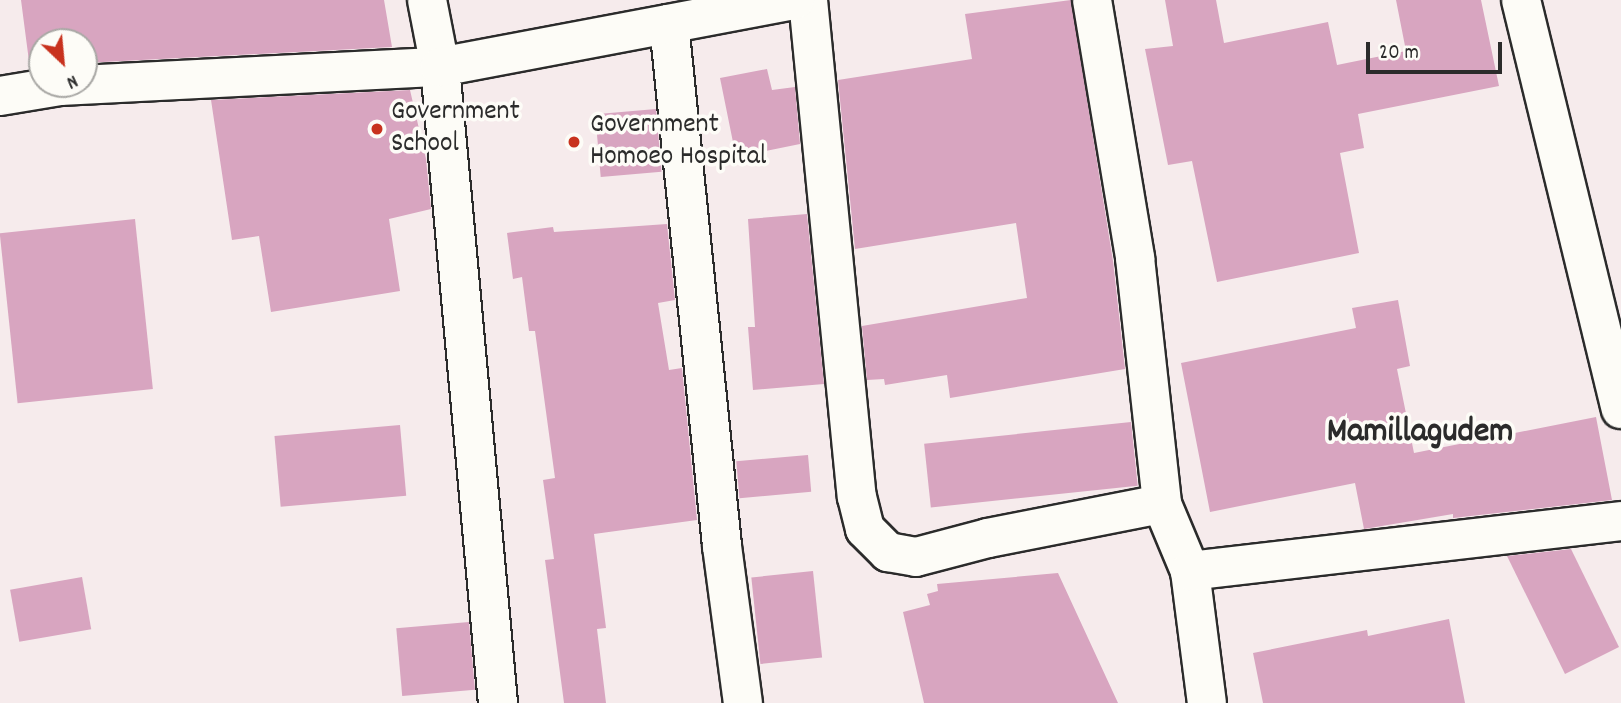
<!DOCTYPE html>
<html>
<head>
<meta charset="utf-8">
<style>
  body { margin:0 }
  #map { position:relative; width:1621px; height:703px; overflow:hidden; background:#f6ebec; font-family:Dekko,sans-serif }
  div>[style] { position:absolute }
  .building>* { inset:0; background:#d8a5c0; transform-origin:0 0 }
  .roads { filter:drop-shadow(2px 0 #2b2b2b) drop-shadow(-2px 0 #2b2b2b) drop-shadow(0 2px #2b2b2b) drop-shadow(0 -2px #2b2b2b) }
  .minor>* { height:38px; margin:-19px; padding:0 19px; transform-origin:19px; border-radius:19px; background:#fdfcf7 }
  .dots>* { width:19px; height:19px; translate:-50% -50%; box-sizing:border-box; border:4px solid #fdfcf7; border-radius:50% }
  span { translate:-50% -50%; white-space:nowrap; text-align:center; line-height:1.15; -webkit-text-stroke:7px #fdfcf7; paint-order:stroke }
  .poi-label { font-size:28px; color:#2b2b2b }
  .left { translate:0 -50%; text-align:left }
  .district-label { font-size:35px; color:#2b2b2b; font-weight:700 }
  .north { position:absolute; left:28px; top:28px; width:70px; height:70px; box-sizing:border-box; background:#fdfcf7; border:2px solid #a9a8a5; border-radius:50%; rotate:154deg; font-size:19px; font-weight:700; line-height:28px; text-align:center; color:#2b2b2b }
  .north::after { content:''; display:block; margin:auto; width:24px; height:32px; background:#c8321e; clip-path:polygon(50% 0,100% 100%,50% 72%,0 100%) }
  .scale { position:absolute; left:1366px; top:42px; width:136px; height:32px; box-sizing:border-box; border:4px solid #2b2b2b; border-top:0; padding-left:9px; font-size:21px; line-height:24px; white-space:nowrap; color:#2b2b2b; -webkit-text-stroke:5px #fdfcf7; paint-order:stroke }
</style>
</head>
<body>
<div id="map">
  <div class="building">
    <i style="clip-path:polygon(21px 0,384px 0,392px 47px,84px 63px,84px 42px,42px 42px,42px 67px,30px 69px)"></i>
    <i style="clip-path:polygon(1071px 0,1113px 261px,1125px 369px,950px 398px,947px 375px,885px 385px,884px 379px,867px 380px,862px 326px,1027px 298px,1016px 223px,855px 249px,838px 80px,972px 59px,965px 14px)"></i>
    <i style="clip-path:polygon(1165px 0,1216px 0,1224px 43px,1328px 22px,1337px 65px,1406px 51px,1396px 0,1481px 0,1499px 86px,1358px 114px,1364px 148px,1340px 153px,1359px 253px,1217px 282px,1192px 161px,1168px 165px,1145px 49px,1173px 46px)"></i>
    <i style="clip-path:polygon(767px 69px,772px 90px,795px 87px,800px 144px,736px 157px,720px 78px)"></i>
    <i style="clip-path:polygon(410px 90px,426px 159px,431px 209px,389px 219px,400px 291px,271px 312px,259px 236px,232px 240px,211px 100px)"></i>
    <i style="left:656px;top:109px;width:63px;height:61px;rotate:85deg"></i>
    <i style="clip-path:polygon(807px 214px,824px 384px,753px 390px,748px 327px,755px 327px,748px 219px)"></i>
    <i style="left:135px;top:219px;width:171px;height:136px;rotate:84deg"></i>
    <i style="clip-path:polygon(667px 224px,675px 300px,658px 303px,669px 370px,682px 368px,697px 520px,594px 534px,606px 628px,597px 629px,606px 703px,564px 703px,545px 560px,554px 559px,543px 480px,555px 478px,535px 331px,529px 331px,522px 277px,513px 279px,507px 233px,553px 227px,554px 232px)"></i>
    <i style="clip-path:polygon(1398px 300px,1410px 366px,1397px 369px,1414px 453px,1596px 417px,1612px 500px,1453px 518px,1453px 514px,1364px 529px,1355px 483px,1210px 512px,1181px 363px,1356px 328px,1352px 308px)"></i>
    <i style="left:1131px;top:422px;width:64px;height:208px;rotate:84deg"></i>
    <i style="left:400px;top:425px;width:71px;height:126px;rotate:85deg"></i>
    <i style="left:808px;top:455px;width:37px;height:72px;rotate:85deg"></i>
    <i style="clip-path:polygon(1571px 549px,1619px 647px,1565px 674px,1507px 556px)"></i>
    <i style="left:813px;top:571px;width:87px;height:62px;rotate:84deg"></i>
    <i style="clip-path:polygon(1058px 573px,1118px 703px,924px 703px,903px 612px,930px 605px,927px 594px,938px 591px,937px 584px)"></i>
    <i style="left:82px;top:577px;width:53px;height:73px;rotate:80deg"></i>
    <i style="clip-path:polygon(1449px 619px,1465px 703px,1263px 703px,1253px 653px,1367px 630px,1368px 636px)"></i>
    <i style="left:469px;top:622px;width:68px;height:73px;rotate:85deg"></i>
  </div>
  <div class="roads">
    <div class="minor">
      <i style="left:427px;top:0;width:68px;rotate:79deg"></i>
      <i style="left:440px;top:67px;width:639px;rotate:84.79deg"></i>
      <i style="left:808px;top:0;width:499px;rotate:84.4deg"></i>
      <i style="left:857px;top:497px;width:33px;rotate:76deg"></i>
      <i style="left:865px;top:529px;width:33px;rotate:45deg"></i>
      <i style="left:888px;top:552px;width:28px;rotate:10deg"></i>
      <i style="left:916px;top:557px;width:74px;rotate:-14.8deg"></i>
      <i style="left:988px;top:538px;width:177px;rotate:-11.1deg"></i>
      <i style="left:1092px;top:0;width:262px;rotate:80.5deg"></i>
      <i style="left:1135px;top:258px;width:247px;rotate:83.7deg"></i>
      <i style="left:1162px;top:504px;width:73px;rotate:67.3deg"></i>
      <i style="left:1190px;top:571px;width:133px;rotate:82.7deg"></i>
      <i style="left:1521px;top:0;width:421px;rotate:76.3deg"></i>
      <i style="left:669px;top:24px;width:525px;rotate:84.2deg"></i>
      <i style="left:722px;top:546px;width:158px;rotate:82.4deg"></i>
      <i style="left:0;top:96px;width:61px;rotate:-9.5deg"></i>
      <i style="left:60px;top:86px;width:380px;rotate:-2.9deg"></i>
      <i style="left:440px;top:67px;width:361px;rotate:-10.7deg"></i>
      <i style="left:1190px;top:571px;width:434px;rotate:-6.6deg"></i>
    </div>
  </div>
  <div class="dots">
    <i style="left:377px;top:129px;background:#c8321e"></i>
    <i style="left:574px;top:142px;background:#c8321e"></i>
  </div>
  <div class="poi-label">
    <span class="left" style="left:391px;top:129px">Government<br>School</span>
    <span class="left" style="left:590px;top:142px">Government<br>Homoeo Hospital</span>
  </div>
  <div class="district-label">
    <span style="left:1420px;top:433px">Mamillagudem</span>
  </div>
  <div class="north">N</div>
  <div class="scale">20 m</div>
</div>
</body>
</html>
